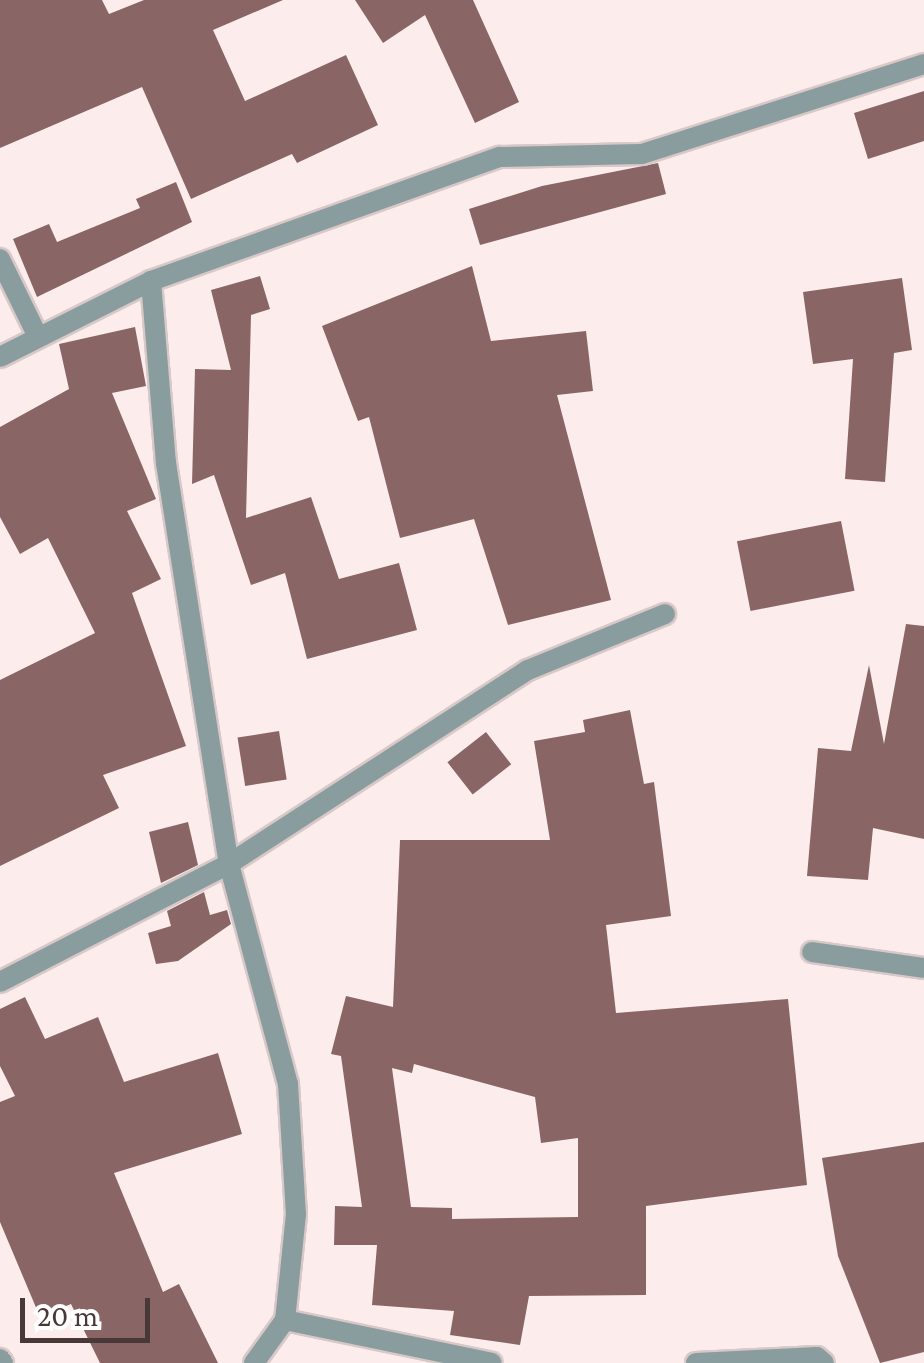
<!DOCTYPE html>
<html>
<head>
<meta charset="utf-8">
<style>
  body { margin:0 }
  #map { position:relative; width:924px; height:1363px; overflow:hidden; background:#fdecec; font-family:"Crimson Pro",serif }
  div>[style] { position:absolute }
  .building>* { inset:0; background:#8a6566; transform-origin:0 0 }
  .roads { filter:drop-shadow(2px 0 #d9c8c8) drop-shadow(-2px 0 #d9c8c8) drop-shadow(0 2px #d9c8c8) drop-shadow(0 -2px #d9c8c8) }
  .minor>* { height:20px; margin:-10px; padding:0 10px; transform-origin:10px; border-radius:10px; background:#899c9e }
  span { translate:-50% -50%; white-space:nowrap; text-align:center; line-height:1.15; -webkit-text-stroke:10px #fff; paint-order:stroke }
  .scale { position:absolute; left:20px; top:1298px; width:130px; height:45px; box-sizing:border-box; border:5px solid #493838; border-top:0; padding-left:12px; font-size:30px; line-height:35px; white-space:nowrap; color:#493838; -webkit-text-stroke:8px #fff; paint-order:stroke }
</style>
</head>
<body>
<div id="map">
  <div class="building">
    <i style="clip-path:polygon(0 0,102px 0,109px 14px,144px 0,283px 0,213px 30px,245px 101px,346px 55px,378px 125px,297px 163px,292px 154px,191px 199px,142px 87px,0 148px)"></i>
    <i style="clip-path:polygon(355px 0,473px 0,519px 102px,475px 123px,425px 15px,383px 43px)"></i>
    <i style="clip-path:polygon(924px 91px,924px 141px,868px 159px,854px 113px)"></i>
    <i style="clip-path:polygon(658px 163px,666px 194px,480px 245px,469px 209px,542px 186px)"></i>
    <i style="clip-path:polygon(176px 182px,192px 222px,37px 297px,13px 239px,49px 224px,57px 242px,140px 208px,136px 199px)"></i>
    <i style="clip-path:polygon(472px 266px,491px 341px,586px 331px,593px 391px,557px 395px,611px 600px,508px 625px,474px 519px,400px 538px,369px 417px,358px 421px,322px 326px)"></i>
    <i style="clip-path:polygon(260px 276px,270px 309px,251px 315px,246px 518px,311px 497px,339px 579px,399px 563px,417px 630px,307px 659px,285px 573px,251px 585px,214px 475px,192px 484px,195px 369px,231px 370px,211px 290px)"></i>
    <i style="clip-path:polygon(902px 278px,912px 350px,894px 353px,885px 482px,845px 479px,853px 359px,813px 364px,803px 292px)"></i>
    <i style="clip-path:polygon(135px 327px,146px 386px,112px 393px,156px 499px,127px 511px,161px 579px,132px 593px,186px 746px,103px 775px,119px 808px,0 866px,0 680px,95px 633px,48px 538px,20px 554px,0 517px,0 427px,69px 389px,59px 344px)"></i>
    <i style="left:841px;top:521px;width:71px;height:106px;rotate:79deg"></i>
    <i style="clip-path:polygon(906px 624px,924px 626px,924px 839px,873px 828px,868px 880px,807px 876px,818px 748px,851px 751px,869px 665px,884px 744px)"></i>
    <i style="clip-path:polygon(evenodd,630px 710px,644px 784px,654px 782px,671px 916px,606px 925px,616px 1013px,788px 999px,807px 1185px,646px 1206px,646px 1295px,529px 1296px,520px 1345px,450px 1335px,454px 1311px,372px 1305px,377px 1245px,334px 1245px,335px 1206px,362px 1207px,341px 1056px,331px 1054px,346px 996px,393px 1007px,400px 840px,550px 840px,534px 741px,585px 732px,583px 720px,630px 710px,414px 1064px,535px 1097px,541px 1143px,578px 1138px,578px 1217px,452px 1219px,452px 1208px,411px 1207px,392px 1068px,412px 1073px,414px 1064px)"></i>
    <i style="left:279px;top:731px;width:49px;height:42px;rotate:81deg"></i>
    <i style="left:486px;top:732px;width:41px;height:49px;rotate:52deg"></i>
    <i style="clip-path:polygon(188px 822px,198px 865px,161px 883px,149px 832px)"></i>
    <i style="clip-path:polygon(204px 892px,210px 915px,227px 910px,231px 924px,178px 961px,156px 964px,148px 933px,171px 926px,167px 911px)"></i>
    <i style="clip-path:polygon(25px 997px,45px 1039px,98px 1017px,124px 1082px,218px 1053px,242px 1134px,114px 1173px,163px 1292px,179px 1284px,218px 1363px,100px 1363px,71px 1304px,40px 1317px,0 1222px,0 1102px,15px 1096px,0 1066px,0 1009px)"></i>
    <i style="clip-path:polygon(924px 1142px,924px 1352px,880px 1363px,838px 1256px,822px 1158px)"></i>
  </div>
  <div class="roads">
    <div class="minor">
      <i style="left:0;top:259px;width:85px;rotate:64deg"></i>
      <i style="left:151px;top:281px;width:183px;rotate:85.3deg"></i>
      <i style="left:166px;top:463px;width:406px;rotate:81.1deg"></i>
      <i style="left:229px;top:864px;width:228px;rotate:75deg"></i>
      <i style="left:288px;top:1084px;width:130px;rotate:86.5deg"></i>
      <i style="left:296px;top:1214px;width:107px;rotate:95.9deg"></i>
      <i style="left:285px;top:1320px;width:53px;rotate:125.8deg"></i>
      <i style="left:0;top:357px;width:169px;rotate:-26.7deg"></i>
      <i style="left:151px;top:281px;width:370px;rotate:-19.6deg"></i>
      <i style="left:500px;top:157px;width:142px;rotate:-1.2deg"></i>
      <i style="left:642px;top:154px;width:296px;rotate:-17.7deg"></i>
      <i style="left:812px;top:952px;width:113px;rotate:8.1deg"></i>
      <i style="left:0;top:982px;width:258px;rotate:-27.3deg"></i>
      <i style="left:229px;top:864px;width:356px;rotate:-33deg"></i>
      <i style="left:528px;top:670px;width:148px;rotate:-22.2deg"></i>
      <i style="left:285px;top:1320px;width:211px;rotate:11.7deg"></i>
      <i style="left:0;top:1359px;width:5px;rotate:53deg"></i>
      <i style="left:696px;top:1363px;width:121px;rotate:-2.8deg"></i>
      <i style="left:817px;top:1357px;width:9px;rotate:41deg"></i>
    </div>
  </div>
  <div class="scale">20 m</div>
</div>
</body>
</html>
